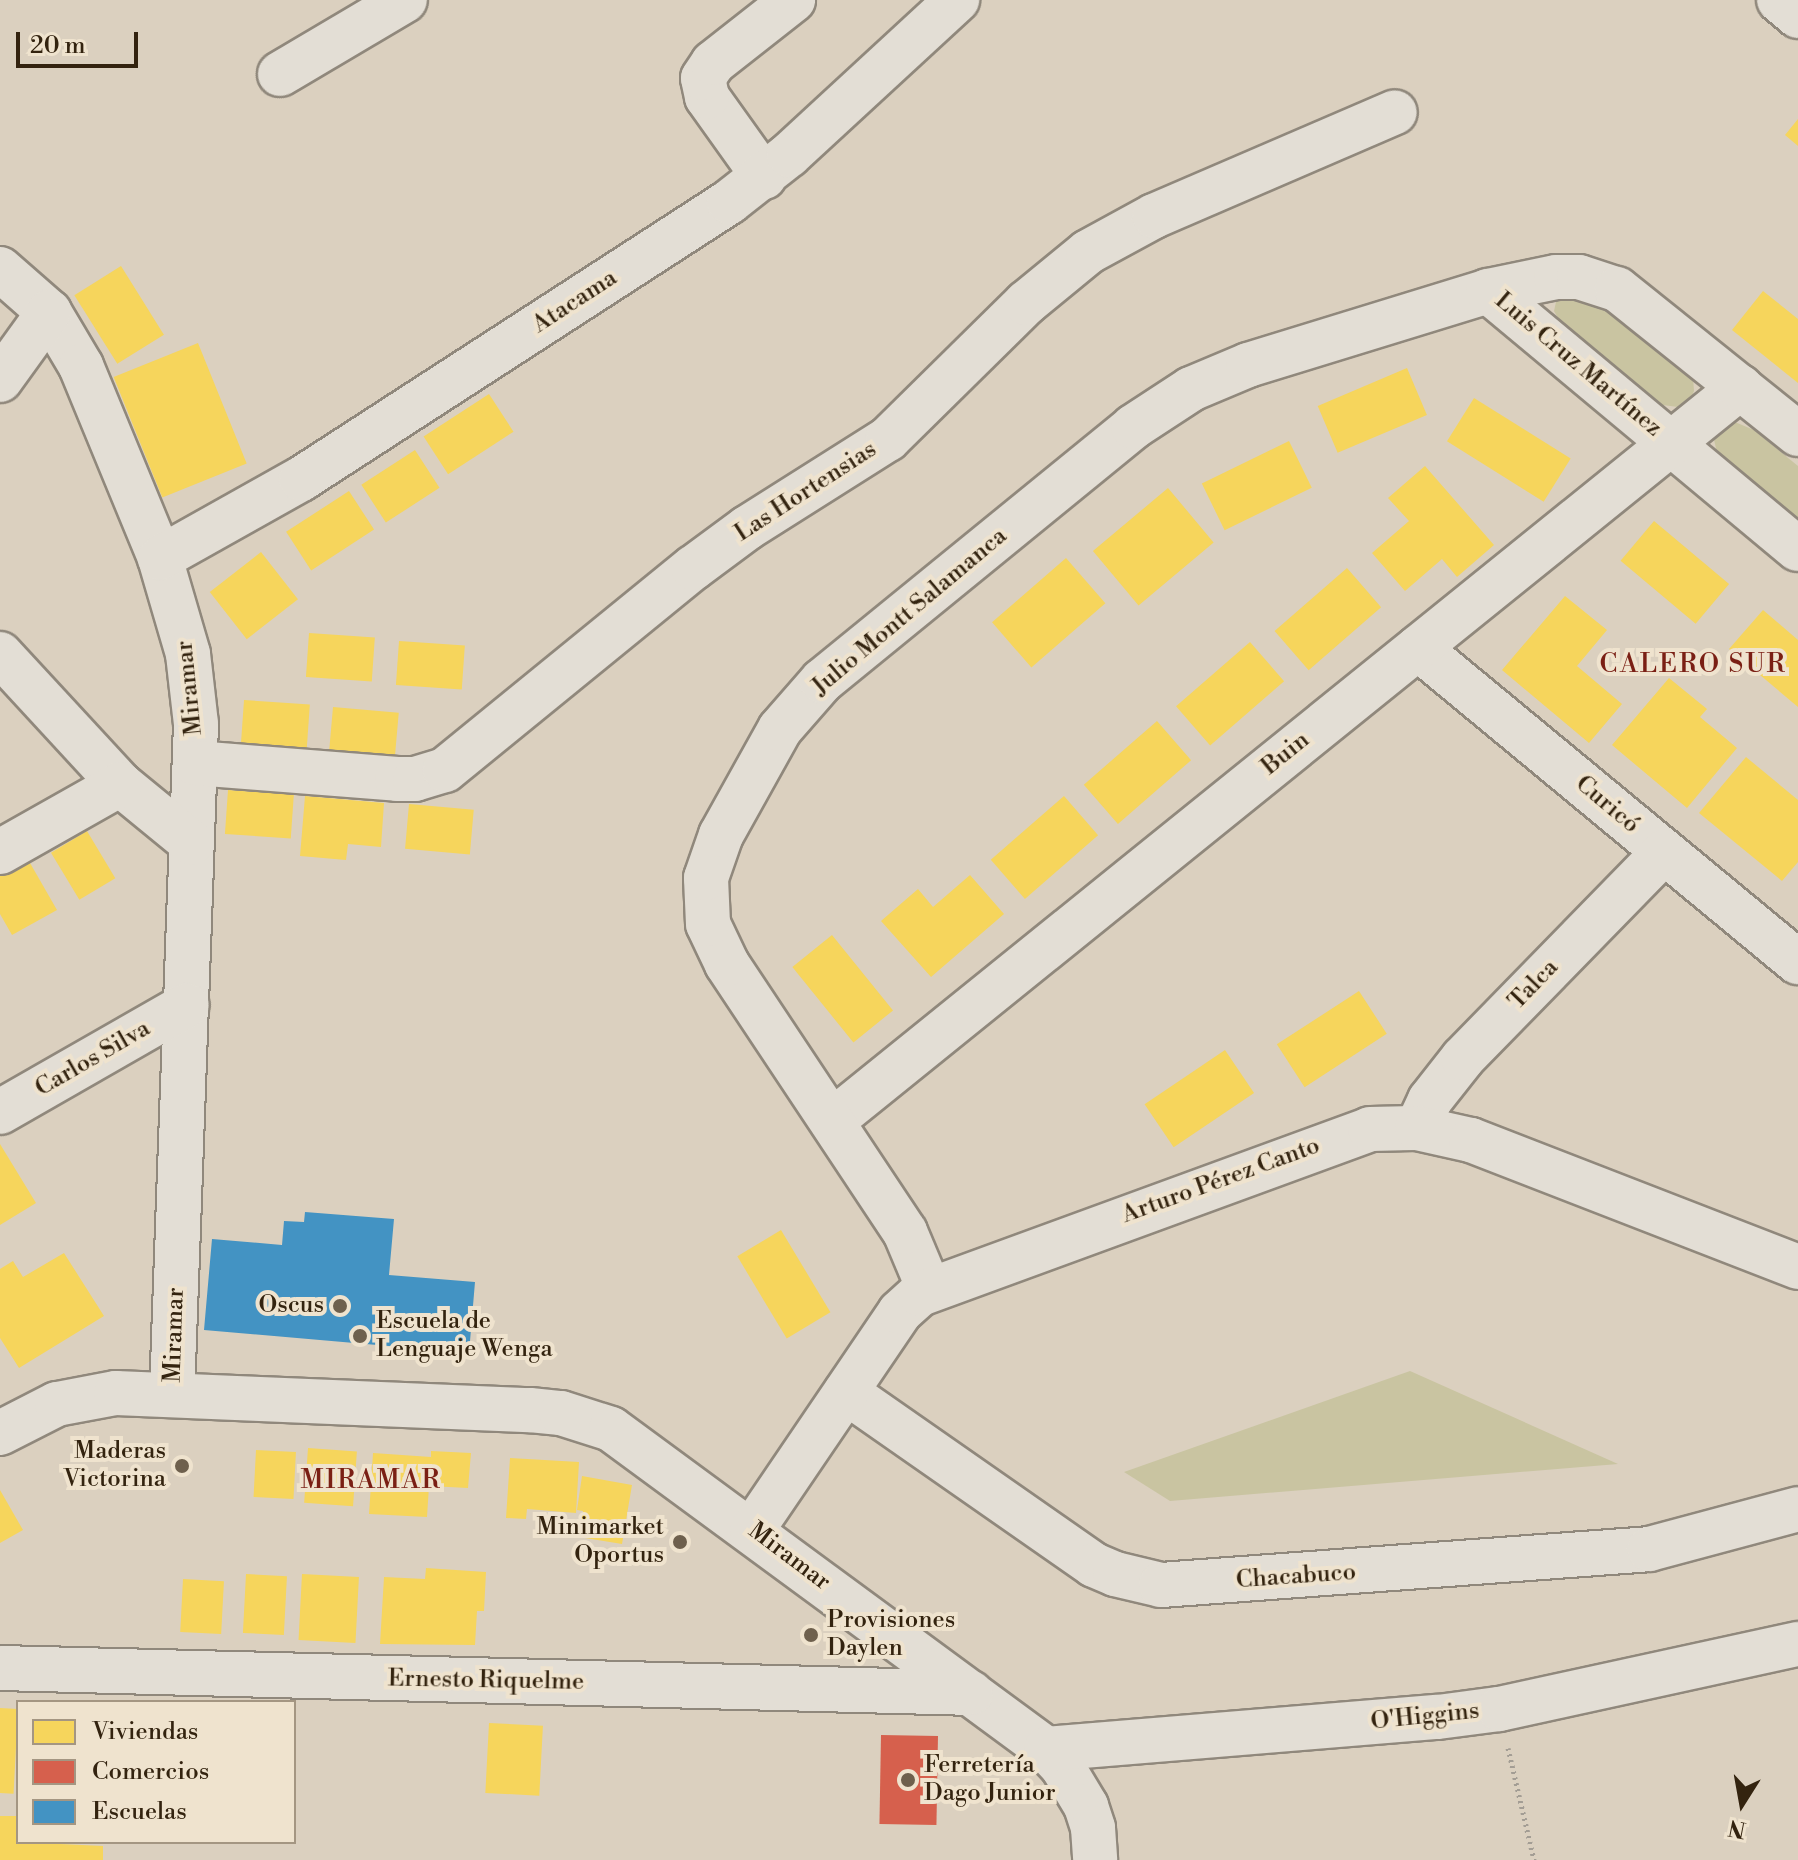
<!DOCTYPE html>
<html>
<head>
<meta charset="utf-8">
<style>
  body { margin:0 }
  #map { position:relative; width:1798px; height:1860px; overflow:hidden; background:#dbd0bf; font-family:"Libre Bodoni",serif }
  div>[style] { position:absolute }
  .green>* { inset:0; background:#c9c4a1 }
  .homes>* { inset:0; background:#f6d55c; transform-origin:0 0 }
  .shops>* { inset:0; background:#d6604d; transform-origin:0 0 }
  .schools>* { inset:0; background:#4393c3 }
  .path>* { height:5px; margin-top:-2.5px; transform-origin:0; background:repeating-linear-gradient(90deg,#a39d94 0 2px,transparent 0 6px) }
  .roads { filter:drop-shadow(2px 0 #90887c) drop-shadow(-2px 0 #90887c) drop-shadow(0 2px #90887c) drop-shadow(0 -2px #90887c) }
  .minor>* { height:44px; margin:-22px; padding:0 22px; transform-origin:22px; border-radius:22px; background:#e3ded5 }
  .dots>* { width:22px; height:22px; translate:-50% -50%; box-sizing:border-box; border:4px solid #efe3ce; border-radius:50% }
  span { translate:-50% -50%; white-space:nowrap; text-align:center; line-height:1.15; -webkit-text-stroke:8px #efe3ce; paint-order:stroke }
  .street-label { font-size:24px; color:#33230f }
  .poi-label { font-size:24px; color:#33230f }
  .right { translate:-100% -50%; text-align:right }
  .left { translate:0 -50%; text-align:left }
  .neighbourhood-label { font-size:26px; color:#7a1f14; letter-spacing:2px }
  .legend { position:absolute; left:16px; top:1700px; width:280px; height:144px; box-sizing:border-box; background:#efe3ce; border:2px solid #a49682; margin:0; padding:10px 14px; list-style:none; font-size:24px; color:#33230f }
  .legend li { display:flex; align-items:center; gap:16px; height:40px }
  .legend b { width:40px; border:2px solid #a49682 }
  .north { position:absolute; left:1702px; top:1764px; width:80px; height:80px; -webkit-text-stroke:6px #efe3ce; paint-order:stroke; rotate:191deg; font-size:22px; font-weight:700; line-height:32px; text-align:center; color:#33230f }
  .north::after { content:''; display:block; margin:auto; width:28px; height:36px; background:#33230f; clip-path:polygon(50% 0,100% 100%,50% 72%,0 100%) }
  .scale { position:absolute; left:16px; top:32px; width:122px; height:36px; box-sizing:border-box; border:4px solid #33230f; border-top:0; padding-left:10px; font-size:24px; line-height:28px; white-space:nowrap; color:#33230f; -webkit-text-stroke:6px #efe3ce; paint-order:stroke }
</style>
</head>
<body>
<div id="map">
  <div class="green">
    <i style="clip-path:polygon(1562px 297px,1598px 298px,1693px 377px,1694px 391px,1691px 398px,1678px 407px,1655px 404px,1562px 325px,1554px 311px,1556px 302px)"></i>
    <i style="clip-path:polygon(1730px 420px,1754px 430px,1798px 466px,1798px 523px,1717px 453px,1713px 435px)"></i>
    <i style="clip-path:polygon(1410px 1371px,1618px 1464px,1170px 1501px,1124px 1472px)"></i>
  </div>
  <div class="homes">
    <i style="clip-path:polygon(1798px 119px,1798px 146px,1785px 135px)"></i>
    <i style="left:121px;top:266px;width:81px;height:55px;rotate:58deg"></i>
    <i style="clip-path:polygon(1763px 291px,1798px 319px,1798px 383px,1732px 330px)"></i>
    <i style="left:198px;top:343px;width:130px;height:91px;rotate:68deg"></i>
    <i style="left:1407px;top:368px;width:51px;height:97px;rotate:67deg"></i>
    <i style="left:489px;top:394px;width:45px;height:78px;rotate:57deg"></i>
    <i style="left:1474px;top:398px;width:114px;height:51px;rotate:32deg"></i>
    <i style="left:1289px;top:441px;width:52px;height:97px;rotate:64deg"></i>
    <i style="left:415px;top:450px;width:45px;height:64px;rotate:57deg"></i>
    <i style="clip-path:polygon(1425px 466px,1494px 545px,1457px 577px,1442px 559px,1405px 591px,1372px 553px,1409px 521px,1388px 498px)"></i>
    <i style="left:1168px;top:488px;width:71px;height:98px;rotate:50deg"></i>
    <i style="left:349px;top:491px;width:46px;height:75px;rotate:57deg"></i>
    <i style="left:1654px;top:521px;width:98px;height:52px;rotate:40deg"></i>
    <i style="left:261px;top:552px;width:60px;height:65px;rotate:52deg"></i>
    <i style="left:1066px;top:558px;width:60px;height:98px;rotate:49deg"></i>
    <i style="left:1347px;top:568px;width:52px;height:96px;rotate:49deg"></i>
    <i style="clip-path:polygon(1565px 596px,1607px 630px,1577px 666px,1622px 704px,1589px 743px,1502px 670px)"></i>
    <i style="clip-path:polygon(1763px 610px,1798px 640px,1798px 707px,1729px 649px)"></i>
    <i style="left:309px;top:633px;width:66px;height:44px;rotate:4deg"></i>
    <i style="left:399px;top:641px;width:66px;height:44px;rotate:4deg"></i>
    <i style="left:1250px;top:642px;width:52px;height:98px;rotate:49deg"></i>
    <i style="clip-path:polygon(1669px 678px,1707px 709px,1700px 717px,1737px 748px,1687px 808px,1612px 745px)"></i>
    <i style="left:244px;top:700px;width:66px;height:44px;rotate:4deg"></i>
    <i style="left:333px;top:707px;width:66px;height:44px;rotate:5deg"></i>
    <i style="left:1157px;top:721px;width:52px;height:97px;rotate:49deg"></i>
    <i style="clip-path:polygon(1746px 757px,1798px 800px,1798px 862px,1782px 881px,1699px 813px)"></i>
    <i style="left:228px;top:790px;width:66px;height:44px;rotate:4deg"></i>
    <i style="clip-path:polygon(305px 796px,384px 803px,381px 847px,348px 844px,346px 860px,300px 856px)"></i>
    <i style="left:1064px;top:796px;width:52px;height:97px;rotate:49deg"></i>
    <i style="left:409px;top:804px;width:65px;height:45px;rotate:5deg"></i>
    <i style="left:87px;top:831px;width:55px;height:42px;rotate:59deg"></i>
    <i style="clip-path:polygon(26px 856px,57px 910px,12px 935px,0 914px,0 871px)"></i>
    <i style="clip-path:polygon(970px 875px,1004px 914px,931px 977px,881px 921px,918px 889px,933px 907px)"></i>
    <i style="left:832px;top:935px;width:97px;height:51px;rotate:51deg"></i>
    <i style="left:1359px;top:991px;width:51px;height:98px;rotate:57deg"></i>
    <i style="left:1225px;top:1050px;width:52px;height:97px;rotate:56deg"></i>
    <i style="clip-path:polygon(0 1144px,36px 1203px,0 1225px)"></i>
    <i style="left:781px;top:1230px;width:96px;height:51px;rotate:59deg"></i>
    <i style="clip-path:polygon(64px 1253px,104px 1316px,19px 1368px,0 1338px,0 1269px,13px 1261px,23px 1277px)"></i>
    <i style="left:308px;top:1448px;width:49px;height:55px;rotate:4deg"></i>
    <i style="left:256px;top:1450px;width:40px;height:47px;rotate:3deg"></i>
    <i style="clip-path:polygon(431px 1451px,471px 1453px,468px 1488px,429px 1486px,427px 1517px,369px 1514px,373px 1453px,431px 1457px)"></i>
    <i style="clip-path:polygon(510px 1458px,579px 1462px,576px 1513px,527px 1509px,526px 1519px,506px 1518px)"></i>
    <i style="clip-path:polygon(582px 1476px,632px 1485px,622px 1544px,579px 1537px,583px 1511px,577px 1510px)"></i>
    <i style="clip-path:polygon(0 1490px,23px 1530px,0 1543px)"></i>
    <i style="clip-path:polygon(426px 1568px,486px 1572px,484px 1611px,477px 1611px,475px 1645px,380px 1644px,384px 1577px,425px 1579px)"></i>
    <i style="left:246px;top:1574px;width:41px;height:59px;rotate:3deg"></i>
    <i style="left:302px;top:1574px;width:57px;height:66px;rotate:3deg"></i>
    <i style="left:183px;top:1579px;width:41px;height:53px;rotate:3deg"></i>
    <i style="left:0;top:1708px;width:18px;height:85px;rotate:3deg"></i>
    <i style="left:489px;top:1723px;width:54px;height:70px;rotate:3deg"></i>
    <i style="clip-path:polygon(0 1816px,18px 1816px,18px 1842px,103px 1846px,103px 1860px,0 1860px)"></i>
  </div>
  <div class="shops">
    <i style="left:881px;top:1735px;width:57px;height:89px;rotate:1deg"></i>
  </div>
  <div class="schools">
    <i style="clip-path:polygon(305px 1212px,394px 1219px,389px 1275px,475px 1282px,469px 1353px,204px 1330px,212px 1239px,282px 1245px,284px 1221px,304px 1222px)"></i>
  </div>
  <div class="path">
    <i style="left:1508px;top:1748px;width:115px;rotate:76.9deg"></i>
  </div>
  <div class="roads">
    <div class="minor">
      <i style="left:1779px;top:0;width:25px;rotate:40deg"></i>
      <i style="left:280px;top:74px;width:145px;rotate:-30.6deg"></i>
      <i style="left:764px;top:177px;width:98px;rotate:-125.5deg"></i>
      <i style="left:707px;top:97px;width:19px;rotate:-102deg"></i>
      <i style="left:703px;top:78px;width:18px;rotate:-56deg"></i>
      <i style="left:713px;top:63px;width:102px;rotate:-38.2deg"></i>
      <i style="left:0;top:269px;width:65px;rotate:41.3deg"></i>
      <i style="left:49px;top:312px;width:63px;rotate:59.3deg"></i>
      <i style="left:81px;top:366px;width:208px;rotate:67.6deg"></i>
      <i style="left:160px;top:558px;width:100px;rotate:73.7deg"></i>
      <i style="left:188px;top:654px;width:70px;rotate:83.5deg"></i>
      <i style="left:196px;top:724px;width:670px;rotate:92.05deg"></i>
      <i style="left:1488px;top:291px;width:403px;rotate:39.8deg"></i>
      <i style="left:0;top:380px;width:84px;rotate:-54.2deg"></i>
      <i style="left:160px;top:558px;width:162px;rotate:-29.3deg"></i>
      <i style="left:301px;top:479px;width:510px;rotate:-32.91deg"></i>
      <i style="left:729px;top:202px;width:76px;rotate:-38.1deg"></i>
      <i style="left:789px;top:155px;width:229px;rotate:-42.7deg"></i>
      <i style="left:1418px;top:648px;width:493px;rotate:39.6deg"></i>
      <i style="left:0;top:654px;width:177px;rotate:47.3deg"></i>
      <i style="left:120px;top:784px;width:93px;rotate:39.3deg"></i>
      <i style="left:195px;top:763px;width:203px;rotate:4.5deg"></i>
      <i style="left:397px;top:779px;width:18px"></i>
      <i style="left:415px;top:779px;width:31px;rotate:-17deg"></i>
      <i style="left:445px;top:770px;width:320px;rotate:-39.2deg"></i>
      <i style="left:693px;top:568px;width:67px;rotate:-36.5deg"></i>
      <i style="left:747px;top:528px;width:167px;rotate:-32.3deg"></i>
      <i style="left:888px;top:439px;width:194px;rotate:-44.6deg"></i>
      <i style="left:1026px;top:303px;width:80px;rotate:-39.4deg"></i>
      <i style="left:1088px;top:252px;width:75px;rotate:-28.6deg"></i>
      <i style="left:1154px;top:216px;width:262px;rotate:-23.3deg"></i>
      <i style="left:0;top:852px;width:138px;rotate:-29.5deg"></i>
      <i style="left:0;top:1112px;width:215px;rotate:-29.8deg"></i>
      <i style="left:832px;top:1121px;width:1168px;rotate:-38.92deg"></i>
      <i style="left:1417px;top:1128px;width:31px;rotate:-65deg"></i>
      <i style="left:1430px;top:1100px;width:53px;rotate:-51.8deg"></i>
      <i style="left:1463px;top:1058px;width:288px;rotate:-45.7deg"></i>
      <i style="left:929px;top:1289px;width:62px;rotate:-112.8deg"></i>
      <i style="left:905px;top:1232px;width:322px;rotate:-123.6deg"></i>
      <i style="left:727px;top:964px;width:44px;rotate:-115.4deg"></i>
      <i style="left:708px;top:924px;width:46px;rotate:-92.5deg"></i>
      <i style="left:706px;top:878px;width:46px;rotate:-70.8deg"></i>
      <i style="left:721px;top:835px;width:121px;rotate:-60.9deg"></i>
      <i style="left:780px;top:729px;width:64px;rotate:-48.8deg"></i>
      <i style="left:822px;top:681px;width:402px;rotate:-39.2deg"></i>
      <i style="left:1133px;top:427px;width:69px;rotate:-33.2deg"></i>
      <i style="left:1191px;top:389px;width:62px;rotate:-22.8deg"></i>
      <i style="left:1248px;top:365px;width:251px;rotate:-17.1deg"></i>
      <i style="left:1488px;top:291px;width:69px;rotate:-11.6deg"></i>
      <i style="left:1556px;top:277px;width:23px"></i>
      <i style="left:1579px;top:277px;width:40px;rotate:18deg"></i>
      <i style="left:1617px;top:289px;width:232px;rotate:38.7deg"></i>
      <i style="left:846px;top:1392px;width:302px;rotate:34.9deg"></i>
      <i style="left:1094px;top:1565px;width:23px;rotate:23deg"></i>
      <i style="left:1115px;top:1574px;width:47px;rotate:13.4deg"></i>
      <i style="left:1161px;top:1585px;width:489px;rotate:-4.2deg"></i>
      <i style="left:1649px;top:1549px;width:154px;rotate:-15deg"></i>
      <i style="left:0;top:1433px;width:64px;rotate:-27deg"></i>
      <i style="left:57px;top:1404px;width:60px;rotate:-10.6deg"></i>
      <i style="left:116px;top:1393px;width:414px;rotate:2.4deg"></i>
      <i style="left:530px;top:1410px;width:31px;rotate:6deg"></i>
      <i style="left:561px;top:1413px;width:52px;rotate:17.7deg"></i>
      <i style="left:611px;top:1429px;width:540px;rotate:36.34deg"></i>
      <i style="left:1046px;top:1749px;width:23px;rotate:47deg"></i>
      <i style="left:1062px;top:1766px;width:47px;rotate:59deg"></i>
      <i style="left:1086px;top:1806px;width:23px;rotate:72deg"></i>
      <i style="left:1093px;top:1828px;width:32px;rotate:86deg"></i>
      <i style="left:752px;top:1530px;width:263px;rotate:-55.8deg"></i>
      <i style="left:900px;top:1312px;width:27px;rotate:-42deg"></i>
      <i style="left:920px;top:1294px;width:479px;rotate:-20.1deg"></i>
      <i style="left:1370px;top:1129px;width:47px;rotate:-1.2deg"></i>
      <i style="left:1417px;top:1128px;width:55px;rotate:12.5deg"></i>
      <i style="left:1471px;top:1140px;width:351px;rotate:21.2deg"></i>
      <i style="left:0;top:1668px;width:971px;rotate:1.47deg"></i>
      <i style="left:1046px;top:1749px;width:393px;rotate:-4.7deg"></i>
      <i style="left:1438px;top:1717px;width:62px;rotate:-7.5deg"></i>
      <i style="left:1499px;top:1709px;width:306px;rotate:-12.3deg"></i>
    </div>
  </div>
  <div class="dots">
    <i style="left:340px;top:1306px;background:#6e604d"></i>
    <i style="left:360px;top:1336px;background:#6e604d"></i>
    <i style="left:182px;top:1466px;background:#6e604d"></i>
    <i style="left:680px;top:1542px;background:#6e604d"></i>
    <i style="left:811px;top:1635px;background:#6e604d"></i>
    <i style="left:908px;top:1780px;background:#6e604d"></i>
  </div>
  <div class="street-label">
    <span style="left:575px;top:302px;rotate:-33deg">Atacama</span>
    <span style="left:1578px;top:365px;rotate:40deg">Luis Cruz Martínez</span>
    <span style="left:806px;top:492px;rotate:-33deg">Las Hortensias</span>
    <span style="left:910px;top:612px;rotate:-40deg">Julio Montt Salamanca</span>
    <span style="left:190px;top:688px;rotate:-96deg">Miramar</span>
    <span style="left:1286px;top:754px;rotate:-39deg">Buin</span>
    <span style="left:1607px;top:805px;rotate:40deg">Curicó</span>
    <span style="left:1534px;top:985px;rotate:-46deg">Talca</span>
    <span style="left:93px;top:1059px;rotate:-30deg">Carlos Silva</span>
    <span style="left:1221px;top:1181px;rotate:-20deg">Arturo Pérez Canto</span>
    <span style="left:175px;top:1335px;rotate:-88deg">Miramar</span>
    <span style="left:789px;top:1557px;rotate:37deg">Miramar</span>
    <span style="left:1296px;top:1577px;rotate:-4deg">Chacabuco</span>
    <span style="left:486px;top:1681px;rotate:1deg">Ernesto Riquelme</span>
    <span style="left:1425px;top:1717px;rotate:-6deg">O'Higgins</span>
  </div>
  <div class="poi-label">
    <span class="right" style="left:324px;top:1306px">Oscus</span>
    <span class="left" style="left:376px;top:1336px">Escuela de<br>Lenguaje Wenga</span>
    <span class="right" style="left:166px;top:1466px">Maderas<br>Victorina</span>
    <span class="right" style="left:664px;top:1542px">Minimarket<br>Oportus</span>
    <span class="left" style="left:827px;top:1635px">Provisiones<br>Daylen</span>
    <span class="left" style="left:924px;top:1780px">Ferretería<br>Dago Junior</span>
  </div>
  <div class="neighbourhood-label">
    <span style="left:1693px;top:665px">CALERO SUR</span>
    <span style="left:371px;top:1481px">MIRAMAR</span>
  </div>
  <ul class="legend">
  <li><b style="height:22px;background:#f6d55c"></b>Viviendas</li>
  <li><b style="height:22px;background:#d6604d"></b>Comercios</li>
  <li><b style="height:22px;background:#4393c3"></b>Escuelas</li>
  </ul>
  <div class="north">N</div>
  <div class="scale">20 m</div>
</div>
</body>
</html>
